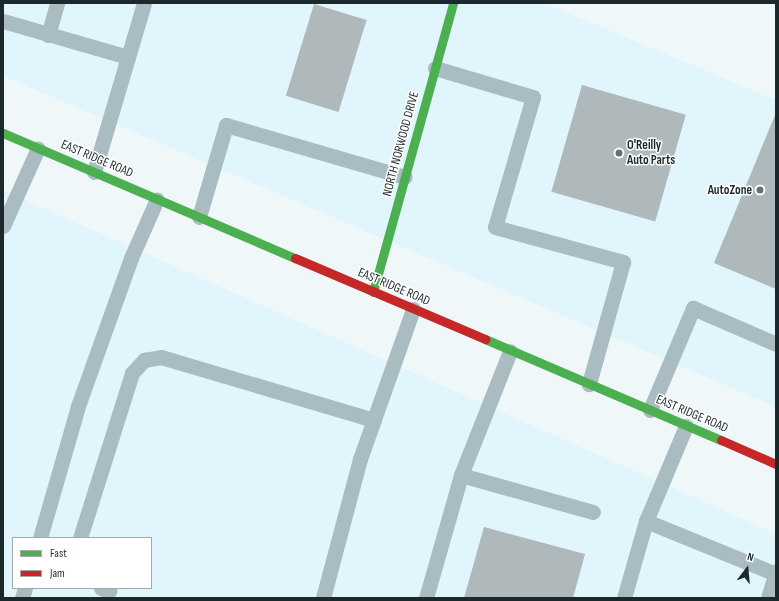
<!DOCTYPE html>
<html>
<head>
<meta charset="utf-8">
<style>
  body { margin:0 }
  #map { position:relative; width:779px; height:601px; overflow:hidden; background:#f0f7f9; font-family:"Sofia Sans Condensed",sans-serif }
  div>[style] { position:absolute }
  .built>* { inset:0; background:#e1f6fc }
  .building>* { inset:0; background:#afb8bb; transform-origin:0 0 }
  .lane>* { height:15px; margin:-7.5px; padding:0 7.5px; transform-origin:7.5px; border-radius:7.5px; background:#a8bcc1 }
  .fast>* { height:9px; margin:-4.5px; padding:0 4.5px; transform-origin:4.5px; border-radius:4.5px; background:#4caf50 }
  .jam>* { height:9px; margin:-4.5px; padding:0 4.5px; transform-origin:4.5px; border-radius:4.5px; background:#c62828 }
  .dots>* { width:11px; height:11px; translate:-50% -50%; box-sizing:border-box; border:2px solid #fff; border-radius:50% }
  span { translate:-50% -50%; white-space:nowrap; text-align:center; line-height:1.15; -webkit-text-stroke:3px #fff; paint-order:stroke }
  .street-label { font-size:13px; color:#1c292c }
  .poi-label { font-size:13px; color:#1c292c; font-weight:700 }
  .left { translate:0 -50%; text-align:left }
  .right { translate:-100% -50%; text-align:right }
  .frame { position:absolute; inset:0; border:4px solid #1c292c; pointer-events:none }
  .legend { position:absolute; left:12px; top:537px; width:140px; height:52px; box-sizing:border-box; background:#fff; border:1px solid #a4a9ab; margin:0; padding:5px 7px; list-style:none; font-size:12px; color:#1c292c }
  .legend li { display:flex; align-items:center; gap:8px; height:20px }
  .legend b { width:20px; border:1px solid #a4a9ab }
  .north { position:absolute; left:727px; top:549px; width:40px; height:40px; -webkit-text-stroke:3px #fff; paint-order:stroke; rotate:16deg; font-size:11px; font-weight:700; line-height:16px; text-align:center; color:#1c292c }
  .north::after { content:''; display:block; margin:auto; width:14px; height:18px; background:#1c292c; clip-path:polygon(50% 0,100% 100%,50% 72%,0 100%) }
</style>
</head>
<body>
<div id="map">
  <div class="built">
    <i style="clip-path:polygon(3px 3px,544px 3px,776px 100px,776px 407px,3px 76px)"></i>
    <i style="clip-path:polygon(evenodd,3px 190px,776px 534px,776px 598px,3px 598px,3px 190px,13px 538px,151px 538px,151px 588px,13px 588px,13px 538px)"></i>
  </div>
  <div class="building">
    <i style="left:314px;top:4px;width:55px;height:96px;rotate:17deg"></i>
    <i style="left:582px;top:85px;width:108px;height:111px;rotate:16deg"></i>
    <i style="clip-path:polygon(775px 115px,776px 115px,776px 289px,714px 263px)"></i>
    <i style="clip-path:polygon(484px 527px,585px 554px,573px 598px,464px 598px)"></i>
  </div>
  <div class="lane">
    <i style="left:3px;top:21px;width:130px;rotate:16.1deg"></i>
    <i style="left:48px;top:35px;width:33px;rotate:-74deg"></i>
    <i style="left:435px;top:68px;width:102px;rotate:16.5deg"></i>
    <i style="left:533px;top:97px;width:135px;rotate:106.3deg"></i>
    <i style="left:495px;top:227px;width:133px;rotate:15.3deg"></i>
    <i style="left:623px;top:262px;width:127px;rotate:105.6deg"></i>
    <i style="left:94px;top:172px;width:176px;rotate:-73.5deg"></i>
    <i style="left:199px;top:217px;width:96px;rotate:-73.6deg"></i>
    <i style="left:226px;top:125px;width:186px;rotate:16.2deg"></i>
    <i style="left:3px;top:226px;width:85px;rotate:-65.8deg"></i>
    <i style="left:650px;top:410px;width:111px;rotate:-67.1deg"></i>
    <i style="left:693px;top:308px;width:90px;rotate:23.4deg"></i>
    <i style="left:461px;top:475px;width:137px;rotate:15.7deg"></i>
    <i style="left:646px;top:521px;width:140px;rotate:22.2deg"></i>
    <i style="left:40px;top:538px;width:137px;rotate:-73.9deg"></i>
    <i style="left:78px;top:406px;width:157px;rotate:-70.3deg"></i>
    <i style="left:131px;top:258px;width:64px;rotate:-66.2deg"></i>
    <i style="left:80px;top:538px;width:173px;rotate:-72.5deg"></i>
    <i style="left:132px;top:373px;width:18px;rotate:-47deg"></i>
    <i style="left:144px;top:360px;width:17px;rotate:-10deg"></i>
    <i style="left:161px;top:357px;width:222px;rotate:16.5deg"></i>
    <i style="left:101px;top:588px;width:9px;rotate:18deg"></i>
    <i style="left:22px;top:598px;width:10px;rotate:-73deg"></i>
    <i style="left:323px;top:598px;width:144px;rotate:-75.1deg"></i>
    <i style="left:360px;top:459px;width:159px;rotate:-70.5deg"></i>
    <i style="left:426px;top:598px;width:128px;rotate:-74.1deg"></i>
    <i style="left:461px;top:475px;width:133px;rotate:-68.4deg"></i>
    <i style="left:624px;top:598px;width:80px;rotate:-74.1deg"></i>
    <i style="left:646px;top:521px;width:103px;rotate:-67.2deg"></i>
    <i style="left:768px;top:598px;width:28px;rotate:-73deg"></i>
  </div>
  <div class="fast">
    <i style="left:3px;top:133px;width:318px;rotate:23.2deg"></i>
    <i style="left:373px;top:292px;width:300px;rotate:-74.5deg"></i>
    <i style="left:485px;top:339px;width:257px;rotate:23.2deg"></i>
  </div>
  <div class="jam">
    <i style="left:295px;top:258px;width:207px;rotate:23.1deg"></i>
    <i style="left:721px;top:440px;width:60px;rotate:23.6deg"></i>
  </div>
  <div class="dots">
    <i style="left:619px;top:153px;background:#667174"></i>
    <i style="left:760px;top:190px;background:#667174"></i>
  </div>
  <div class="street-label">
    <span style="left:401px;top:144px;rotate:-75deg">NORTH NORWOOD DRIVE</span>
    <span style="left:97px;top:159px;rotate:23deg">EAST RIDGE ROAD</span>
    <span style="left:394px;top:287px;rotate:23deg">EAST RIDGE ROAD</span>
    <span style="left:692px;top:414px;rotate:23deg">EAST RIDGE ROAD</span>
  </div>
  <div class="poi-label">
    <span class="left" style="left:627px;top:153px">O'Reilly<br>Auto Parts</span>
    <span class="right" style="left:752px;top:190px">AutoZone</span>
  </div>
  <div class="frame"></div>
  <ul class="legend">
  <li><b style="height:5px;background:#4caf50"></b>Fast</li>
  <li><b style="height:5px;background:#c62828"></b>Jam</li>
  </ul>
  <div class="north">N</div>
</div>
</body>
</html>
